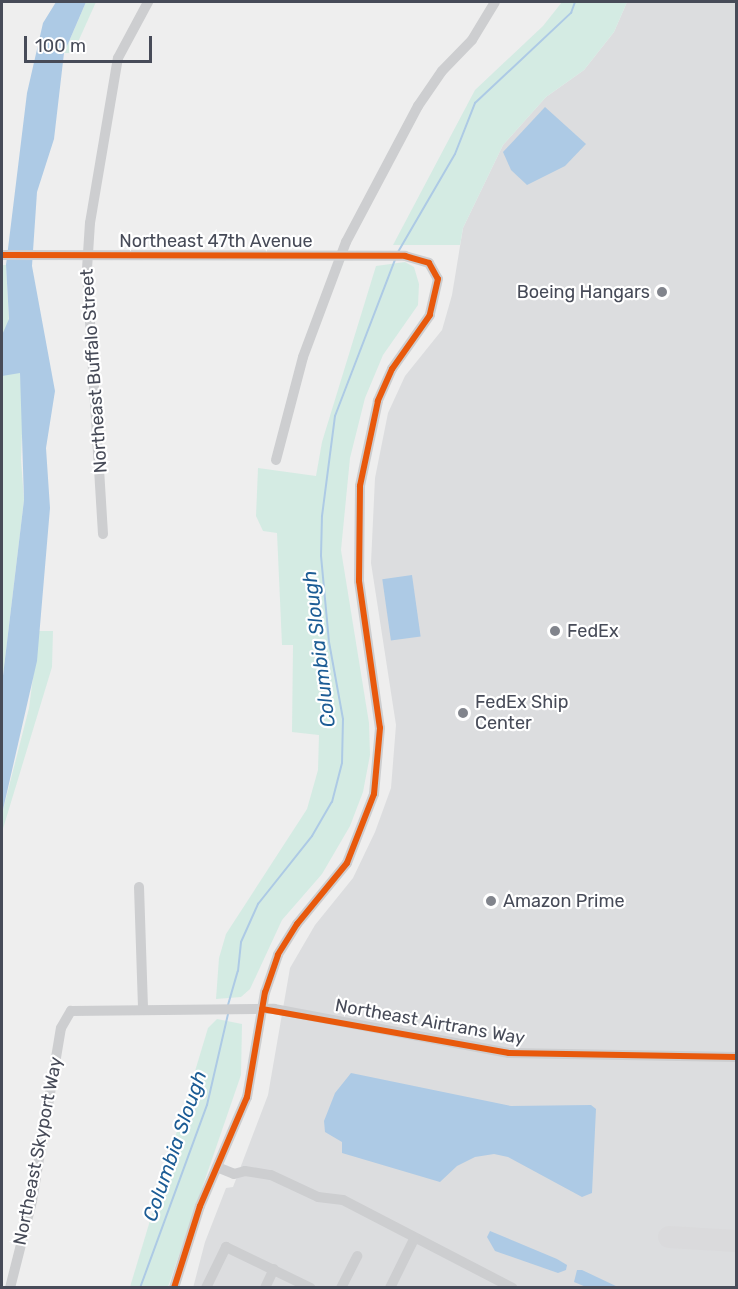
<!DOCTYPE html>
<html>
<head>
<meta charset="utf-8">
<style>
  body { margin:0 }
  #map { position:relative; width:738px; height:1289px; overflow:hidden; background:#eee; font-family:Rubik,sans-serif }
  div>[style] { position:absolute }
  .airport>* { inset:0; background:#dcdddf }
  .green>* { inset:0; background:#d4ebe3 }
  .water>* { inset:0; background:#adcae5; transform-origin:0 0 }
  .stream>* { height:2px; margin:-1px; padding:0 1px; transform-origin:1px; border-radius:1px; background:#adcae5 }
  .taxiway>* { height:22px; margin:-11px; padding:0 11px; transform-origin:11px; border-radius:11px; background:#dadadc }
  .minor>* { height:10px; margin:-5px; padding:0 5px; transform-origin:5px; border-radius:5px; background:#cdced0 }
  .cycleway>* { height:6px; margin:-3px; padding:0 3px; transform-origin:3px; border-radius:3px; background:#e8590c }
  .dots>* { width:16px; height:16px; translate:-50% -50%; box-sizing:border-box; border:3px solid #fff; border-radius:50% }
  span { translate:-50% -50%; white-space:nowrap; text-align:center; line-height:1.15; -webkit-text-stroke:4.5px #fff; paint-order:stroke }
  .street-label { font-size:18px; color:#474b58 }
  .poi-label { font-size:18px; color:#474b58 }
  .right { translate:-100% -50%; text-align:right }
  .left { translate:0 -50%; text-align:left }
  .water-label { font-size:20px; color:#1c5c95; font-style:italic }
  .frame { position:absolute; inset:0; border:3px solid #474b58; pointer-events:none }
  .scale { position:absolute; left:24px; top:36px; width:128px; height:27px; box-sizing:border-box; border:3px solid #474b58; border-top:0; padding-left:8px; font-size:18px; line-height:21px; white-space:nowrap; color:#474b58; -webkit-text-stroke:4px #fff; paint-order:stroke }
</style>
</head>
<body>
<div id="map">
  <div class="airport">
    <i style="clip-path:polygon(627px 2px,736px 2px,736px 1287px,193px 1288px,205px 1242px,226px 1188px,233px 1187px,268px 1095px,290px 968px,315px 925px,353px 878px,375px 832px,391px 788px,396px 725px,371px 563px,375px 478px,388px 413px,405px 376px,442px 330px,452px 295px,463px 228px,503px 145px,546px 97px,584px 70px,614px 32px)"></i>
  </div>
  <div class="green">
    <i style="clip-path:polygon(86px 2px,96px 2px,73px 53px,64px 53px)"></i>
    <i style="clip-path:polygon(562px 2px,627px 2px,614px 32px,584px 70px,546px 97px,503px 145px,463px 228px,460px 245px,393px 245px,475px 90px,543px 26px)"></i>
    <i style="clip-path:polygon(405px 262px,414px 267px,419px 284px,418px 305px,383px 355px,365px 398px,350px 458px,341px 550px,369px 723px,370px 755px,363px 792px,350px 826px,322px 874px,282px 920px,250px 989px,241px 997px,216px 999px,219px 958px,226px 934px,307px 809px,318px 770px,319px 735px,292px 732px,293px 645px,282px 645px,277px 533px,263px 531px,256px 516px,258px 468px,316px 476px,322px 442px,376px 266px)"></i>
    <i style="clip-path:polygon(2px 265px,6px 265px,10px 341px,20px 372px,23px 406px,21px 460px,24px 500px,2px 684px)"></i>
    <i style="clip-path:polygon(39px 631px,53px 631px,52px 667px,2px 832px,2px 814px,29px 708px)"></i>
    <i style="clip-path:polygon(217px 1019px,242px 1024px,241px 1075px,168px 1287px,130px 1287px,208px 1028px)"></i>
  </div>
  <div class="water">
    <i style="clip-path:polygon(56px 2px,86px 2px,64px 53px,54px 139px,37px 192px,32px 266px,55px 391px,46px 448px,50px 508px,37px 661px,2px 814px,2px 684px,24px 500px,20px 373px,2px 376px,2px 335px,9px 319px,6px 265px,27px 93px,43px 23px)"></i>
    <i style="clip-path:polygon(545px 107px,586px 144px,565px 166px,527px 185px,511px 170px,503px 152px)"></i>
    <i style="left:412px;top:575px;width:62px;height:30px;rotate:82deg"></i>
    <i style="clip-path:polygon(351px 1073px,511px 1106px,591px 1105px,596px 1109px,592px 1193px,582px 1197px,508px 1157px,494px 1154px,475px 1157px,457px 1166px,440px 1182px,342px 1153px,342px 1142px,325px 1132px,324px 1121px,335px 1093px)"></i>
    <i style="clip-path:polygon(490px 1231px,557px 1259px,567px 1265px,566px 1270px,558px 1273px,495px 1251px,487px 1237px)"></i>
    <i style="clip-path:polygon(577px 1270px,582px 1270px,618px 1287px,586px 1287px,574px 1282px)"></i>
  </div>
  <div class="stream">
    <i style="left:398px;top:252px;width:113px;rotate:-59.8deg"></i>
    <i style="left:455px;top:154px;width:55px;rotate:-68.6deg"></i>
    <i style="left:475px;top:103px;width:132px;rotate:-43.2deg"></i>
    <i style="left:571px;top:13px;width:12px;rotate:-70deg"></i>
    <i style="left:228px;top:1005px;width:35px;rotate:-74deg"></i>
    <i style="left:238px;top:971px;width:29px;rotate:-84deg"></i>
    <i style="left:241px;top:942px;width:42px;rotate:-65.9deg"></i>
    <i style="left:258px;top:904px;width:87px;rotate:-51.5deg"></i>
    <i style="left:312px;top:836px;width:39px;rotate:-60deg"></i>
    <i style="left:332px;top:802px;width:40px;rotate:-75.6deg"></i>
    <i style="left:342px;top:763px;width:44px;rotate:-88.7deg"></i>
    <i style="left:343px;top:719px;width:78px;rotate:-100.3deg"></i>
    <i style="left:329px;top:642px;width:86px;rotate:-95.3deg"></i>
    <i style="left:321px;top:556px;width:40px;rotate:-88.6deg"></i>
    <i style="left:322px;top:516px;width:101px;rotate:-82.6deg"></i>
    <i style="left:335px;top:416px;width:167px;rotate:-69deg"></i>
    <i style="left:140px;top:1288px;width:195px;rotate:-69.9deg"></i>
    <i style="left:207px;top:1105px;width:93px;rotate:-77deg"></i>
  </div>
  <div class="taxiway">
    <i style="left:669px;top:1237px;width:67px;rotate:3.4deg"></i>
  </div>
  <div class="minor">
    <i style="left:2px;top:255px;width:403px;rotate:0.1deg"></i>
    <i style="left:405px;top:256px;width:25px;rotate:16deg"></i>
    <i style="left:429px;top:263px;width:18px;rotate:61deg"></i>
    <i style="left:438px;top:279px;width:37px;rotate:103deg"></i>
    <i style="left:430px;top:315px;width:66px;rotate:125.1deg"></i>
    <i style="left:392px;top:369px;width:35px;rotate:114deg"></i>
    <i style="left:378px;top:401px;width:87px;rotate:102deg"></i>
    <i style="left:360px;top:486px;width:95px;rotate:90.6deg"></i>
    <i style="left:359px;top:581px;width:148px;rotate:81.9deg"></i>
    <i style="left:380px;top:728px;width:66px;rotate:95.2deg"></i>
    <i style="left:374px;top:794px;width:74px;rotate:111.4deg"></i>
    <i style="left:347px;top:863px;width:79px;rotate:129.3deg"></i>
    <i style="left:297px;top:924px;width:36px;rotate:122deg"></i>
    <i style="left:278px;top:955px;width:39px;rotate:109deg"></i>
    <i style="left:265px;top:992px;width:107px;rotate:99.7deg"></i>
    <i style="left:247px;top:1097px;width:119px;rotate:113.3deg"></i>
    <i style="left:200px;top:1206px;width:86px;rotate:107.6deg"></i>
    <i style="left:276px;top:460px;width:106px;rotate:-75.3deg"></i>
    <i style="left:303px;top:357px;width:123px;rotate:-69.5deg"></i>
    <i style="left:346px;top:242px;width:154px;rotate:-62.1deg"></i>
    <i style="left:418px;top:106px;width:42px;rotate:-55.6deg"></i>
    <i style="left:442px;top:71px;width:43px;rotate:-45.9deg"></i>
    <i style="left:472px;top:40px;width:44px;rotate:-58.8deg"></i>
    <i style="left:103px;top:534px;width:265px;rotate:-93.5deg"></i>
    <i style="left:87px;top:269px;width:46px;rotate:-86.3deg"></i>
    <i style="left:90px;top:223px;width:167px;rotate:-80.4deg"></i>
    <i style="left:118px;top:58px;width:64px;rotate:-61.8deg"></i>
    <i style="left:139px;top:887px;width:122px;rotate:88.1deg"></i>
    <i style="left:217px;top:1167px;width:18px;rotate:22deg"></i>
    <i style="left:234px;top:1174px;width:11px;rotate:-15deg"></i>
    <i style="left:245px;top:1171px;width:26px;rotate:9deg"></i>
    <i style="left:271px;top:1175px;width:52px;rotate:25.1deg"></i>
    <i style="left:318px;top:1197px;width:25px;rotate:7deg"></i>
    <i style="left:343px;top:1200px;width:191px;rotate:27.4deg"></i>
    <i style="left:10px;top:1288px;width:90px;rotate:-75.8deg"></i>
    <i style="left:32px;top:1201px;width:175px;rotate:-80.5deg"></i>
    <i style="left:61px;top:1028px;width:20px;rotate:-60deg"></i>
    <i style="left:71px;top:1011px;width:203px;rotate:-0.6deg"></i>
    <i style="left:274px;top:1009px;width:239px;rotate:10.6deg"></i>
    <i style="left:509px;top:1053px;width:227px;rotate:1deg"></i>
    <i style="left:206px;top:1288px;width:46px;rotate:-64deg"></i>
    <i style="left:226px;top:1247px;width:94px;rotate:25.8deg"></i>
    <i style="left:265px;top:1288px;width:21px;rotate:-65deg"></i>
    <i style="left:341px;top:1288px;width:36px;rotate:-63deg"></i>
    <i style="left:390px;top:1288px;width:55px;rotate:-63.9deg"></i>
  </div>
  <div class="cycleway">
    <i style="left:2px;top:255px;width:403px;rotate:0.1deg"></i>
    <i style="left:405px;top:256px;width:25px;rotate:16deg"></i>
    <i style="left:429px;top:263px;width:18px;rotate:61deg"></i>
    <i style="left:438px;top:279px;width:37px;rotate:103deg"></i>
    <i style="left:430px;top:315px;width:66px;rotate:125.1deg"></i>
    <i style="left:392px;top:369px;width:35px;rotate:114deg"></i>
    <i style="left:378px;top:401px;width:87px;rotate:102deg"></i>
    <i style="left:360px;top:486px;width:95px;rotate:90.6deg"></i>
    <i style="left:359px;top:581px;width:148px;rotate:81.9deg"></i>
    <i style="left:380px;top:728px;width:66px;rotate:95.2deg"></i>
    <i style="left:374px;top:794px;width:74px;rotate:111.4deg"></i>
    <i style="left:347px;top:863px;width:79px;rotate:129.3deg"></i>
    <i style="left:297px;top:924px;width:36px;rotate:122deg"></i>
    <i style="left:278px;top:955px;width:39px;rotate:109deg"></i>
    <i style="left:265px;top:992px;width:107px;rotate:99.7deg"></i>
    <i style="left:247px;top:1097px;width:119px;rotate:113.3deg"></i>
    <i style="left:200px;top:1206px;width:86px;rotate:107.6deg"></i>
    <i style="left:262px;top:1009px;width:251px;rotate:10.1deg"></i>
    <i style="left:509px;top:1053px;width:227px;rotate:1deg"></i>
  </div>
  <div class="dots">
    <i style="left:662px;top:292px;background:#81848c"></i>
    <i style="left:555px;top:631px;background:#81848c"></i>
    <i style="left:463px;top:713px;background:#81848c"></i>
    <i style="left:491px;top:901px;background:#81848c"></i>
  </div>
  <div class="street-label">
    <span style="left:216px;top:241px">Northeast 47th Avenue</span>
    <span style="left:94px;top:371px;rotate:-94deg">Northeast Buffalo Street</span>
    <span style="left:430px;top:1022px;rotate:10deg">Northeast Airtrans Way</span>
    <span style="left:38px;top:1151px;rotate:-79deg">Northeast Skyport Way</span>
  </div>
  <div class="poi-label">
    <span class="right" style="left:650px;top:292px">Boeing Hangars</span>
    <span class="left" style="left:567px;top:631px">FedEx</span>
    <span class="left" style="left:475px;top:713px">FedEx Ship<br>Center</span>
    <span class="left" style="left:503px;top:901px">Amazon Prime</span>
  </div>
  <div class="water-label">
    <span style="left:319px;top:649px;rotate:-97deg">Columbia Slough</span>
    <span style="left:175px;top:1146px;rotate:-71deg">Columbia Slough</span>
  </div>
  <div class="frame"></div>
  <div class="scale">100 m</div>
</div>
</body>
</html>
